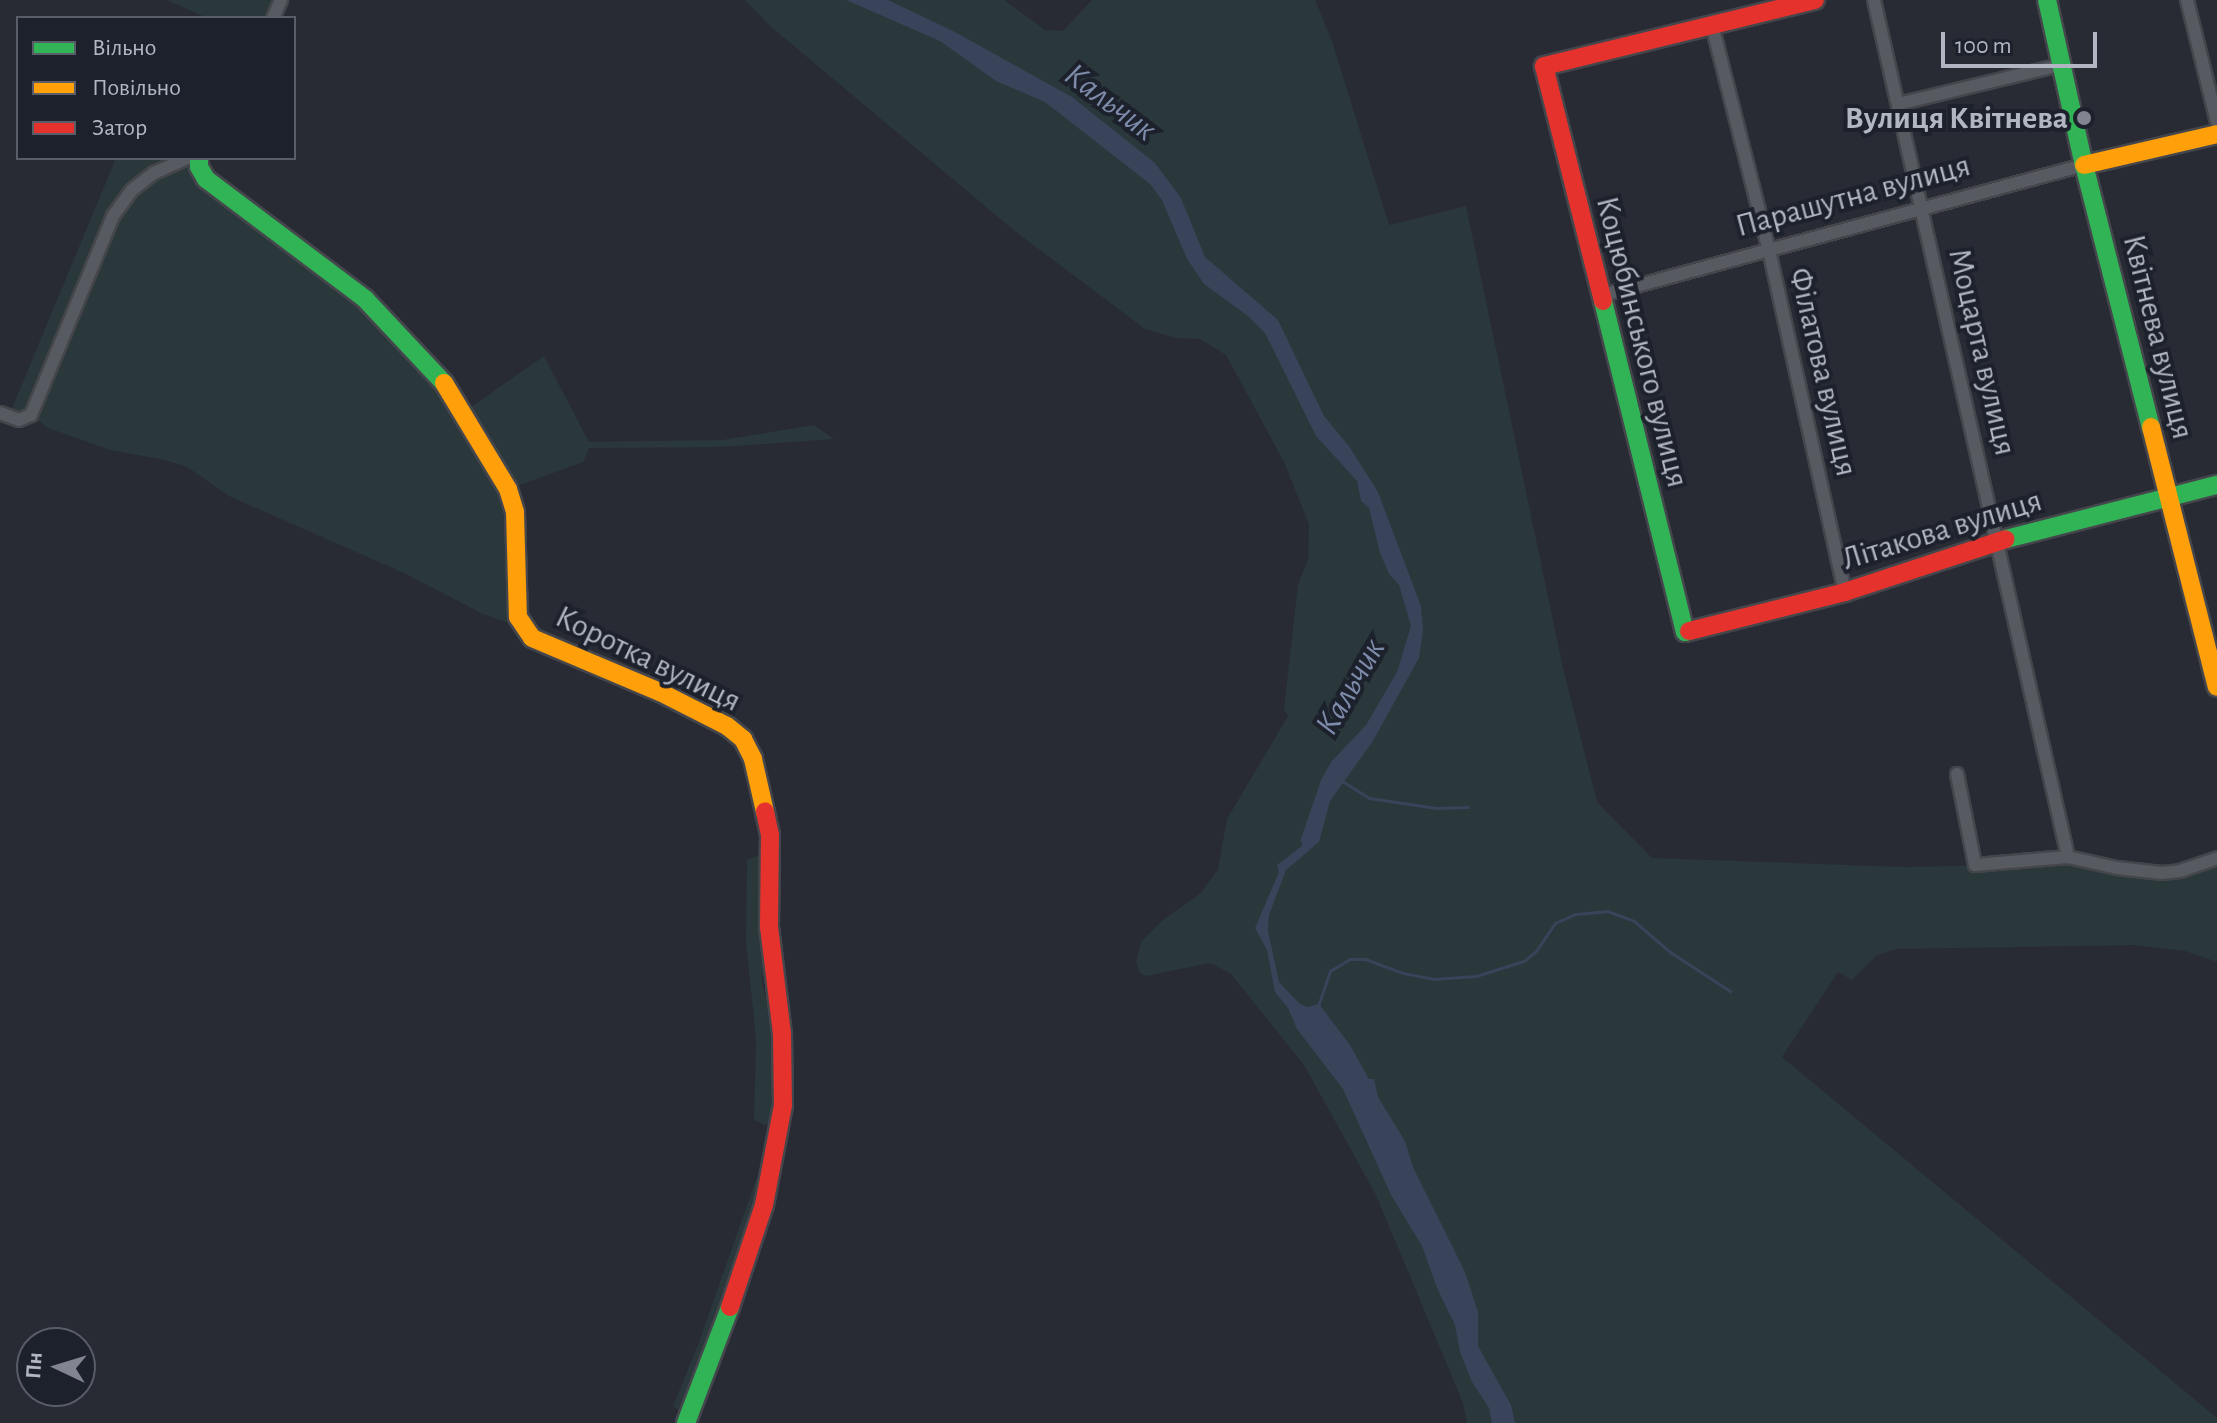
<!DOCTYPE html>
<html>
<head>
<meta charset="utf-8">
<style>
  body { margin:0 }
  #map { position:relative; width:2217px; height:1423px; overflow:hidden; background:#282b33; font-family:"Alegreya Sans",sans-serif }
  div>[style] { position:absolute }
  .green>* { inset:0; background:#2a373b }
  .water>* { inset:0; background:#39435a }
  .stream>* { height:3px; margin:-1.5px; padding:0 1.5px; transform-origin:1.5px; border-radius:1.5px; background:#39435a }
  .roads { filter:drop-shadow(2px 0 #44464c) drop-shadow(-2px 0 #44464c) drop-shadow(0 2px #44464c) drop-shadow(0 -2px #44464c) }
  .street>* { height:12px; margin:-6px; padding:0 6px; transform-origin:6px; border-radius:6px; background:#575a61 }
  .fast>* { height:18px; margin:-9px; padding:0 9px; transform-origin:9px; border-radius:9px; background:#30b455 }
  .slow>* { height:18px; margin:-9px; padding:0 9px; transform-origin:9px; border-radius:9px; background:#ff9f0a }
  .jam>* { height:18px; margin:-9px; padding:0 9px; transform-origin:9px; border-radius:9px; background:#e5322d }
  .dots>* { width:22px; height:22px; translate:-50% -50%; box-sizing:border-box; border:4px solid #1c212c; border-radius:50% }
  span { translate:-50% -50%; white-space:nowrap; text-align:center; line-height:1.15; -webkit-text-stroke:8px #1c212c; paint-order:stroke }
  .poi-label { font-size:32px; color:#b2b6c3; font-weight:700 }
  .right { translate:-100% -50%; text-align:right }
  .street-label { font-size:32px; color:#b2b6c3 }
  .water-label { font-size:34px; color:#7d8aa9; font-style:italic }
  .legend { position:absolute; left:16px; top:16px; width:280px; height:144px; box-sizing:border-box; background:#1c212c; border:2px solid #585d68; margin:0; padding:10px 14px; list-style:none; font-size:24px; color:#b2b6c3 }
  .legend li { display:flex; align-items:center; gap:16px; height:40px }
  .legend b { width:40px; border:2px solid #585d68 }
  .north { position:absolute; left:16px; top:1327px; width:80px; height:80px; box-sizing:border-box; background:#1c212c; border:2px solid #585d68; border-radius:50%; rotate:274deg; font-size:22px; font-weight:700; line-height:32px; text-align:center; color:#b2b6c3 }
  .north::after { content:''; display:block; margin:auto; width:28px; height:36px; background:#828591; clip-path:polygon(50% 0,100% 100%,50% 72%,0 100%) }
  .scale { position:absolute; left:1941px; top:32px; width:156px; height:36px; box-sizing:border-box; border:4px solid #b2b6c3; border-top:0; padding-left:10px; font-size:24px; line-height:28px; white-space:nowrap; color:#b2b6c3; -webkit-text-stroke:6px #1c212c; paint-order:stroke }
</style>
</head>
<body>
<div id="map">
  <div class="green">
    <i style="clip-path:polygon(167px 0,281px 0,273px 18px,207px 18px)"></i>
    <i style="clip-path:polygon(745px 0,1004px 0,1045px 30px,1063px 31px,1092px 0,1315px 0,1332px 41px,1389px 225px,1466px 206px,1563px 668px,1597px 802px,1652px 858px,1904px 867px,2013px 865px,2068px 857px,2162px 873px,2217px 858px,2217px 962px,2185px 951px,2133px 945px,1896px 949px,1876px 956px,1852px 980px,1838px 972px,1782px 1057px,2217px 1418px,2217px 1423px,1467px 1423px,1463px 1403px,1376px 1195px,1304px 1065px,1231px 974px,1210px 963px,1146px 976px,1140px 973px,1136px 962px,1141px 942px,1163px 920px,1201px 893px,1218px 869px,1227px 819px,1288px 716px,1284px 709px,1298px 584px,1308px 560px,1309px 524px,1284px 462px,1226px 355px,1200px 339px,1175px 338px,1145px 329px,1016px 232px,770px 26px)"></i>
    <i style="clip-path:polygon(116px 158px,199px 158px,199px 167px,313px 257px,464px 412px,544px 356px,589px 442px,722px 440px,814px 425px,834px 439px,722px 447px,589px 448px,583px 462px,509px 489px,523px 628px,483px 614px,406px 574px,229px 496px,187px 467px,165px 460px,110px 450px,48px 428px,31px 415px,8px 418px)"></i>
    <i style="clip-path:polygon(764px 853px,766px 930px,762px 983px,777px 1042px,774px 1123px,765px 1125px,754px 1120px,756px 1039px,746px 943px,747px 860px)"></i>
    <i style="clip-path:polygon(757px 1177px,769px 1182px,689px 1417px,673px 1406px,698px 1345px)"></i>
  </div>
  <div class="water">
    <i style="clip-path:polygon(846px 0,888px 0,955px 32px,1072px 97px,1155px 163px,1181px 198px,1205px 257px,1278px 320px,1324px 416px,1349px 446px,1378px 492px,1421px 606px,1423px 631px,1419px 658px,1373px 741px,1330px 801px,1319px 842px,1286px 870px,1269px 915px,1268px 931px,1279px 982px,1299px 1003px,1307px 1007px,1319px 1004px,1350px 1045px,1369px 1079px,1374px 1079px,1378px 1097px,1405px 1141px,1413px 1167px,1465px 1272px,1478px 1312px,1478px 1346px,1511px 1405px,1515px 1423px,1492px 1423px,1489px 1408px,1472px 1382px,1460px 1352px,1455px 1325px,1437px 1288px,1422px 1246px,1391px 1195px,1343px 1089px,1297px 1029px,1288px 1008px,1275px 992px,1267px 950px,1255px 928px,1279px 872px,1277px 865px,1302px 846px,1301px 839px,1321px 780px,1331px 762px,1366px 725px,1397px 672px,1411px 626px,1399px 585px,1389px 574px,1380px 553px,1369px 508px,1361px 501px,1357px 481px,1316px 436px,1265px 333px,1248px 316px,1204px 284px,1187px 259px,1162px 200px,1150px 184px,1045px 102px,996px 81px,940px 41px)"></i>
  </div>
  <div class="stream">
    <i style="left:1342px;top:781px;width:32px;rotate:32deg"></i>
    <i style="left:1369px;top:798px;width:68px;rotate:8.5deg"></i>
    <i style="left:1436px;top:808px;width:32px;rotate:-2deg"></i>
    <i style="left:1318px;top:1006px;width:37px;rotate:-71deg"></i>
    <i style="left:1330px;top:971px;width:23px;rotate:-31deg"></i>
    <i style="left:1350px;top:959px;width:15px"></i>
    <i style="left:1365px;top:959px;width:40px;rotate:20.2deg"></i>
    <i style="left:1403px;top:973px;width:32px;rotate:11deg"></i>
    <i style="left:1434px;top:979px;width:42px;rotate:-4.1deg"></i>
    <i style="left:1476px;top:976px;width:50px;rotate:-17.4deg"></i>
    <i style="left:1524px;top:961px;width:16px;rotate:-40deg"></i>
    <i style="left:1536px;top:951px;width:34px;rotate:-56deg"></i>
    <i style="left:1555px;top:923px;width:22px;rotate:-24deg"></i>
    <i style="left:1575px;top:914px;width:32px;rotate:-5deg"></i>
    <i style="left:1607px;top:911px;width:29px;rotate:20deg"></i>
    <i style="left:1634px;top:921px;width:48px;rotate:40.7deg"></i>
    <i style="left:1670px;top:952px;width:72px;rotate:33deg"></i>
  </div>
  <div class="roads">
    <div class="street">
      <i style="left:1874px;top:0;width:879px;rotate:77.24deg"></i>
      <i style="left:2187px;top:0;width:126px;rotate:76.2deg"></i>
      <i style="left:273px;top:18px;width:20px;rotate:-66deg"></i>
      <i style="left:1712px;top:25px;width:232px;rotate:75.8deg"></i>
      <i style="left:1769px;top:250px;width:350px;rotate:77.5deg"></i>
      <i style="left:1898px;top:104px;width:168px;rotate:-13.5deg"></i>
      <i style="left:1599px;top:296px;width:502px;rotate:-15.12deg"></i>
      <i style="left:0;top:413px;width:20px;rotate:20deg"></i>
      <i style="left:19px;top:420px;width:13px;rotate:-23deg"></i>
      <i style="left:31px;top:415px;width:215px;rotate:-67.6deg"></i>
      <i style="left:113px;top:216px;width:32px;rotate:-54deg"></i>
      <i style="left:132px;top:190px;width:28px;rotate:-38deg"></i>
      <i style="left:154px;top:173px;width:36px;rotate:-24deg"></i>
      <i style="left:1957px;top:774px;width:93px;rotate:78.8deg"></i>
      <i style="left:1975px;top:865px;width:93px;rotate:-4.9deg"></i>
      <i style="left:2068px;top:857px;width:50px;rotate:12.7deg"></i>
      <i style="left:2117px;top:868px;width:45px;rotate:6.3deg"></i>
      <i style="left:2162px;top:873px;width:18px;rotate:-6deg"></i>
      <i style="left:2180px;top:871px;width:39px;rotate:-19deg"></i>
    </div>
    <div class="fast">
      <i style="left:2047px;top:0;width:169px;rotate:77.4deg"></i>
      <i style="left:2084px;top:165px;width:270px;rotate:75.7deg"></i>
      <i style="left:199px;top:158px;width:9px;rotate:90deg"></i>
      <i style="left:199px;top:167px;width:14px;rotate:60deg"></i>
      <i style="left:206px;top:179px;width:199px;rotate:37deg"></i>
      <i style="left:365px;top:299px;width:115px;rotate:46.8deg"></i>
      <i style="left:1603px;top:301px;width:341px;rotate:76.1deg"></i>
      <i style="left:1685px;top:632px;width:4px;rotate:-14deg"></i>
      <i style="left:2006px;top:539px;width:218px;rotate:-14.4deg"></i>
      <i style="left:686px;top:1423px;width:124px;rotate:-69.2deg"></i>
    </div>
    <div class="slow">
      <i style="left:2084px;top:165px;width:137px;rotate:-13.1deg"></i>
      <i style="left:444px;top:383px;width:124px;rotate:58.9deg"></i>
      <i style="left:508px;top:489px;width:24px;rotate:73deg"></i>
      <i style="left:515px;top:512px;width:105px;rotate:88.4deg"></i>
      <i style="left:518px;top:617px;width:25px;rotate:56deg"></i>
      <i style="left:532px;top:638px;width:139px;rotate:22.9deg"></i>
      <i style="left:660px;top:692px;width:75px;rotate:26.9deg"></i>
      <i style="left:727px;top:726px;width:21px;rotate:39deg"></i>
      <i style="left:743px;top:739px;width:22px;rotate:63deg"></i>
      <i style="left:753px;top:759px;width:54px;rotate:77.2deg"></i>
      <i style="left:2151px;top:427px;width:268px;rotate:75.8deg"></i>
    </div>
    <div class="jam">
      <i style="left:1603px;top:301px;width:242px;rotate:-104.1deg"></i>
      <i style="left:1544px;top:66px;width:279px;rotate:-13.7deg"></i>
      <i style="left:1689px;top:631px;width:161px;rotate:-14deg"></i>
      <i style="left:1845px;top:592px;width:169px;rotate:-18.2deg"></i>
      <i style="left:730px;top:1307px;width:108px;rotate:-71.6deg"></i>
      <i style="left:764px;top:1205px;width:102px;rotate:-79.2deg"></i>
      <i style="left:783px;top:1105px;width:71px;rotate:-90.8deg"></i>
      <i style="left:782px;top:1034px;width:108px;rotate:-96.9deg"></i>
      <i style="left:769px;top:927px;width:92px;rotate:-89.4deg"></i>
      <i style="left:770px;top:835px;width:24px;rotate:-102deg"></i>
    </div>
  </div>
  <div class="dots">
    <i style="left:2084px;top:118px;background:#828591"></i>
  </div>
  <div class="poi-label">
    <span class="right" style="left:2068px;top:118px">Вулиця Квітнева</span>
  </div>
  <div class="street-label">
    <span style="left:1853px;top:196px;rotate:-15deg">Парашутна вулиця</span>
    <span style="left:2158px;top:337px;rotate:76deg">Квітнева вулиця</span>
    <span style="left:1642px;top:342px;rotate:76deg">Коцюбинського вулиця</span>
    <span style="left:1982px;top:352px;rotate:77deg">Моцарта вулиця</span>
    <span style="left:1823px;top:372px;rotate:77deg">Філатова вулиця</span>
    <span style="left:1942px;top:530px;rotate:-17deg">Літакова вулиця</span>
    <span style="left:648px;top:659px;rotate:26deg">Коротка вулиця</span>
  </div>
  <div class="water-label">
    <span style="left:1110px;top:103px;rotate:37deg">Кальчик</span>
    <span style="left:1351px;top:687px;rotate:-60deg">Кальчик</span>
  </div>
  <ul class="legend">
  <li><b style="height:10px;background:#30b455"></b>Вільно</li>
  <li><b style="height:10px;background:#ff9f0a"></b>Повільно</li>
  <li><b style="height:10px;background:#e5322d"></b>Затор</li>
  </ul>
  <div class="north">Пн</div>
  <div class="scale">100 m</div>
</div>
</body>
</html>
